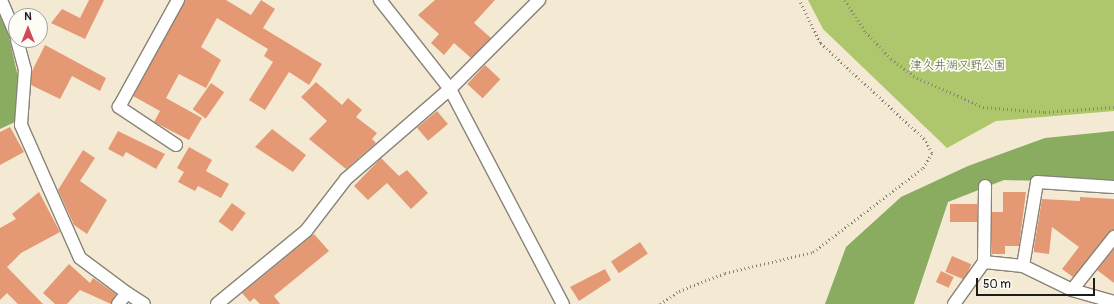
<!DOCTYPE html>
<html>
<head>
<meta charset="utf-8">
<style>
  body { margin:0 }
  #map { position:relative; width:1114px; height:304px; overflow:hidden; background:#f4ead3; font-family:Pangolin,"Klee One",sans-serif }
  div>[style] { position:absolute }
  .green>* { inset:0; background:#aec76c }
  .forest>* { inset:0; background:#8aac60 }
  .building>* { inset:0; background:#e49974; transform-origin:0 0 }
  .path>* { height:2.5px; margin-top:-1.25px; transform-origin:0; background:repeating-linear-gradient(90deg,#888378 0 1px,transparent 0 4px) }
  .roads { filter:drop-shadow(1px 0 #888378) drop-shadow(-1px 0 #888378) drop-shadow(0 1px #888378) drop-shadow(0 -1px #888378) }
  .minor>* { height:12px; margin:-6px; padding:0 6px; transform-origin:6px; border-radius:6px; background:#fff }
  span { translate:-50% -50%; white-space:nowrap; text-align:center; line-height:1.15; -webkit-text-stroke:3.5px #fdfcf7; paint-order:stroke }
  .park-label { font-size:12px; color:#56603c }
  .north { position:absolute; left:8px; top:8px; width:40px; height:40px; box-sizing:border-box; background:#fdfcf7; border:1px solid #a3a29f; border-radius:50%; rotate:0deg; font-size:11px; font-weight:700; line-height:16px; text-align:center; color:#1c1c1c }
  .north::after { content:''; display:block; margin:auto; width:14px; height:18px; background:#d1495b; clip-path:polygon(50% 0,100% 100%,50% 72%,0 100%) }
  .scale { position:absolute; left:976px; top:278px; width:119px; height:18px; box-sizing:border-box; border:2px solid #1c1c1c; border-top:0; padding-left:5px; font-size:12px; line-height:14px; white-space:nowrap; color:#1c1c1c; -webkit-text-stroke:3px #fdfcf7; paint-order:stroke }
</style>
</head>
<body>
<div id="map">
  <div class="green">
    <i style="clip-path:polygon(808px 0,1114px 0,1114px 111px,996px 121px,947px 148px,823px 29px)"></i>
  </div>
  <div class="forest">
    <i style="clip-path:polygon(0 15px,7px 28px,18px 77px,15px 122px,0 129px)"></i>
    <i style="clip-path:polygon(1114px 131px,1114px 183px,1004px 180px,948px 202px,914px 304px,825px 304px,846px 247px,901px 197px,968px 166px,1045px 138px)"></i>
  </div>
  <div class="building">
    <i style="clip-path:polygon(89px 0,104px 0,85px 39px,51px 23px,62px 9px,80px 18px)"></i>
    <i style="clip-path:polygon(185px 0,226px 0,251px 15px,261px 0,275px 9px,263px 28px,322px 64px,309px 85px,289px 72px,265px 110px,249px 100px,273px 62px,264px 56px,268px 49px,217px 18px,201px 47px,221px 60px,206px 88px,179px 74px,166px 98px,202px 118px,189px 140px,154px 122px,160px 111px,133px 96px)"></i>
    <i style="clip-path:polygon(435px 0,495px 0,474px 23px,491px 38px,471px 58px,454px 43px,444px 55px,431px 43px,439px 34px,418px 15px)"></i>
    <i style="clip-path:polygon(45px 45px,106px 78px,100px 91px,72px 76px,60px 99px,31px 85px,32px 71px)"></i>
    <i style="left:485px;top:65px;width:21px;height:26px;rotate:43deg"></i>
    <i style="clip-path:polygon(316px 82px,342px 105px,348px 98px,362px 110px,356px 117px,377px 133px,372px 139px,376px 143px,346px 169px,309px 139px,327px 121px,301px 97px)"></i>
    <i style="left:211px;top:83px;width:16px;height:32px;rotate:35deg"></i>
    <i style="left:437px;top:111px;width:17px;height:26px;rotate:50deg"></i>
    <i style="clip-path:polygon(10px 127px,24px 152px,0 165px,0 132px)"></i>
    <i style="clip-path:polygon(272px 129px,306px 155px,293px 172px,255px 147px)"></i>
    <i style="clip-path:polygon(118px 131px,165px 154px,156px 169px,126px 152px,123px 157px,108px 149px)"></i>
    <i style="clip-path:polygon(189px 147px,212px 160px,206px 171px,229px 184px,221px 198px,198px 186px,195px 191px,178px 182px,184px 172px,177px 168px)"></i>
    <i style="clip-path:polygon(83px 150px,95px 158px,80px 181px,107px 200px,87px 234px,74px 225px,58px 190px)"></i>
    <i style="clip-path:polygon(381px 158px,399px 176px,407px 170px,428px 193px,411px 209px,387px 183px,368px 200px,354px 186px)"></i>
    <i style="clip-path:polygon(39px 192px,60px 232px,21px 253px,7px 267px,43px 304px,18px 304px,7px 293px,0 300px,0 228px,16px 219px,12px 214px)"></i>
    <i style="clip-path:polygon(1003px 192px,1026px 192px,1019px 246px,1005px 246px,1005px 254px,992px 254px,992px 212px,1003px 212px)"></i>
    <i style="clip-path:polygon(1080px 197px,1114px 199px,1114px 230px,1073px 277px,1062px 269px,1079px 247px,1052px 227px,1049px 254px,1034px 252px,1034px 247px,1042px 199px,1080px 201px)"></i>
    <i style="left:232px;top:203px;width:17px;height:23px;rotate:36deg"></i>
    <i style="left:950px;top:204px;width:27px;height:18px"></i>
    <i style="clip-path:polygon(314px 234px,329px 251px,274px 296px,280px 304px,260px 304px,254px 298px,250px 302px,242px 293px)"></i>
    <i style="left:640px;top:242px;width:14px;height:35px;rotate:56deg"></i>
    <i style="clip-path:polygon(1114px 249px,1114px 283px,1097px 270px)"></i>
    <i style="left:952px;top:256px;width:21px;height:17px;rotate:23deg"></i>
    <i style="clip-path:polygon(69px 264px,90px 283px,93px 278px,116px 294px,111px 304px,80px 290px,67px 304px,55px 304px,43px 293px)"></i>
    <i style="clip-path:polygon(605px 269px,611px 280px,579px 301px,570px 287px)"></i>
    <i style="left:941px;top:271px;width:14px;height:12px;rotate:25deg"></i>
  </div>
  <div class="path">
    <i style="left:845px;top:0;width:38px;rotate:57deg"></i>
    <i style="left:866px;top:32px;width:37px;rotate:47deg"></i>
    <i style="left:891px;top:59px;width:32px;rotate:36deg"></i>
    <i style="left:917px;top:78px;width:72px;rotate:23.7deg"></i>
    <i style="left:983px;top:107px;width:62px;rotate:4.6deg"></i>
    <i style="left:1045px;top:112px;width:69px;rotate:-4.1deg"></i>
    <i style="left:660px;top:304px;width:23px;rotate:-34deg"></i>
    <i style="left:679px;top:291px;width:49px;rotate:-21.4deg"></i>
    <i style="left:725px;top:273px;width:90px;rotate:-13.4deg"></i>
    <i style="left:813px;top:252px;width:138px;rotate:-37.4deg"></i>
    <i style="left:923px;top:168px;width:17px;rotate:-59deg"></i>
    <i style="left:932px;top:153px;width:16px;rotate:-120deg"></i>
    <i style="left:924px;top:139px;width:142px;rotate:-137.3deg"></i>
    <i style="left:820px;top:43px;width:48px;rotate:-116deg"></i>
  </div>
  <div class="roads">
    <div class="minor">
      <i style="left:1px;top:0;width:39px;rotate:67deg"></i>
      <i style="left:380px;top:0;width:113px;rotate:51.8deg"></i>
      <i style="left:450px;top:89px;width:243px;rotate:62.3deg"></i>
      <i style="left:17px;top:40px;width:31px;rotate:75deg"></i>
      <i style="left:25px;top:70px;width:55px;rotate:94.2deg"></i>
      <i style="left:21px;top:125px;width:145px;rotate:66.1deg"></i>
      <i style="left:80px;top:258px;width:59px;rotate:36.7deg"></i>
      <i style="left:176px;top:145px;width:69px;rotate:-146.3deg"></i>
      <i style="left:119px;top:107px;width:122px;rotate:-61.1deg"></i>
      <i style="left:984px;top:262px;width:39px;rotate:6deg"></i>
      <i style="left:1023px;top:266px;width:55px;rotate:26.1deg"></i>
      <i style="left:1072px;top:290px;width:44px;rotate:15.9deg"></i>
      <i style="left:1023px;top:266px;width:85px;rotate:-80.5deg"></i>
      <i style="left:1037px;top:182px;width:77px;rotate:3.7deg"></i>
      <i style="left:1072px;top:290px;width:68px;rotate:-51.6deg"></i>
      <i style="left:118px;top:304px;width:14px;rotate:-51deg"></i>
      <i style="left:127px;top:293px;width:20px;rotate:33deg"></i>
      <i style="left:217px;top:304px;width:115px;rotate:-39.4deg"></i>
      <i style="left:306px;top:231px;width:66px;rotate:-52.4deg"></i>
      <i style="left:346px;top:179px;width:138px;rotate:-40.9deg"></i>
      <i style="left:450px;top:89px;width:126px;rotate:-45deg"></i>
      <i style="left:954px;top:304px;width:52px;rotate:-54.5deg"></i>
      <i style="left:984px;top:262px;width:76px;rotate:-89.2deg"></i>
    </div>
  </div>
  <div class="park-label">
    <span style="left:958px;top:66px">津久井湖又野公園</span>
  </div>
  <div class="north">N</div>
  <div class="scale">50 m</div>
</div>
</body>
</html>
